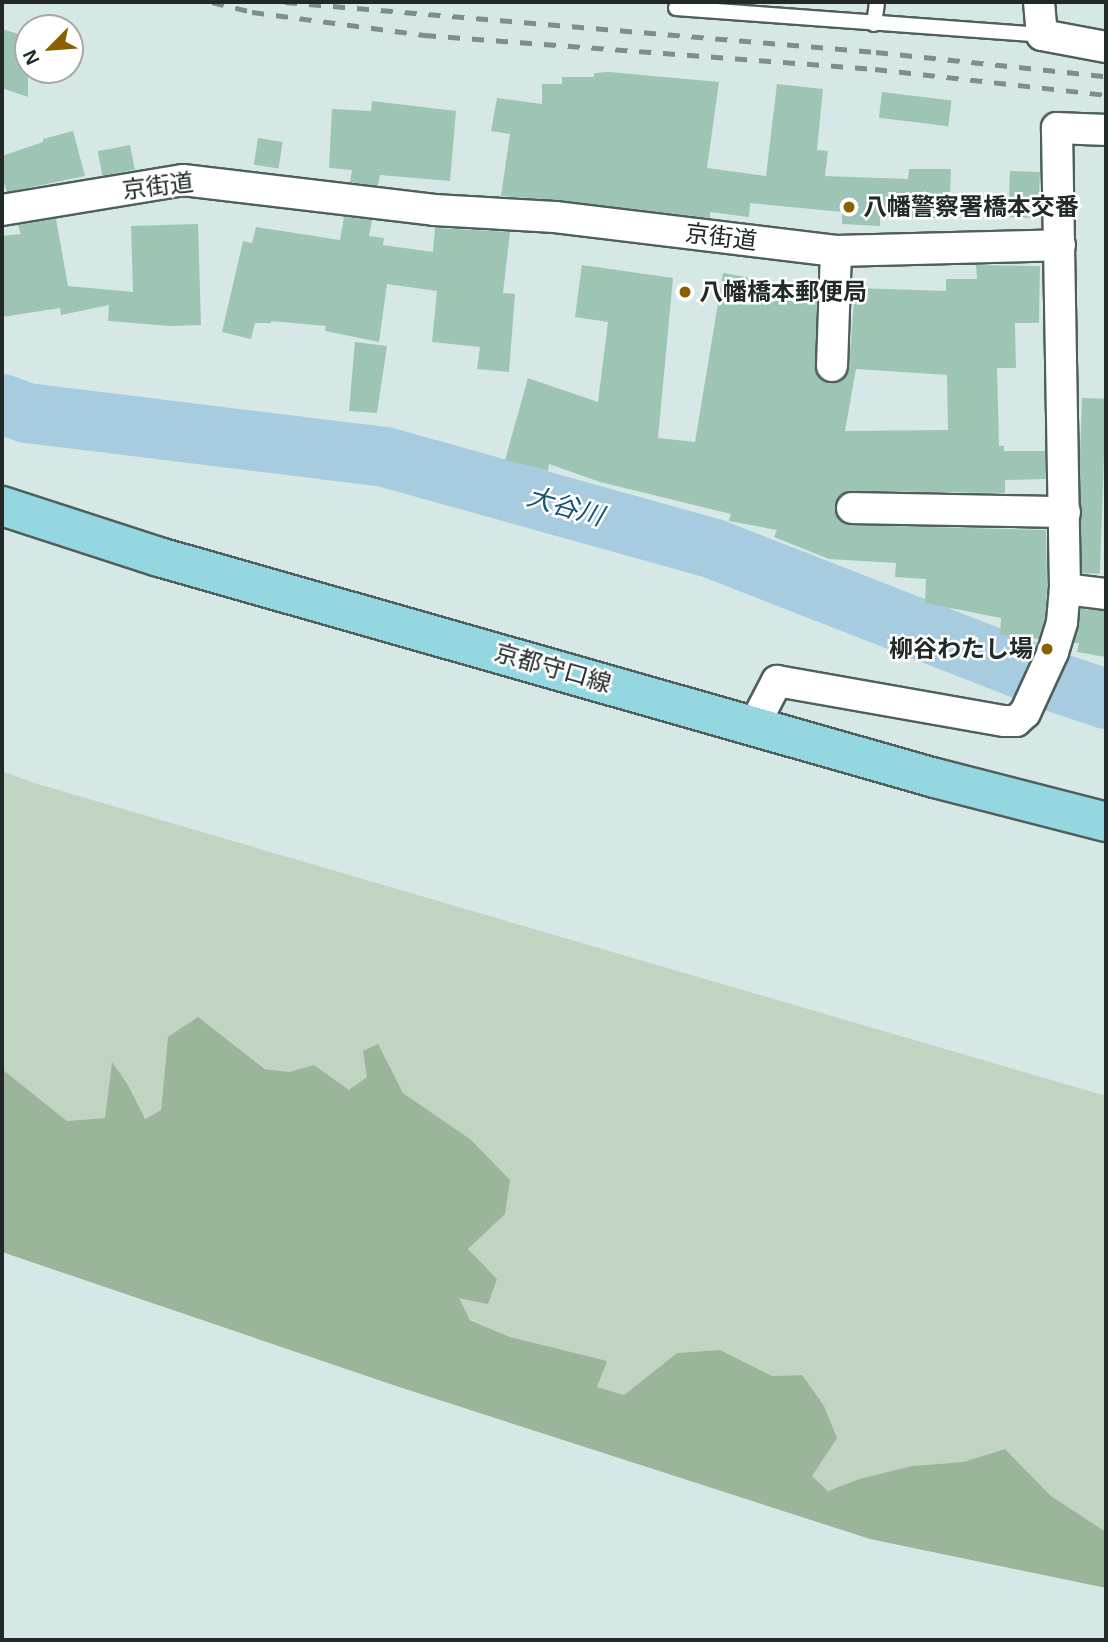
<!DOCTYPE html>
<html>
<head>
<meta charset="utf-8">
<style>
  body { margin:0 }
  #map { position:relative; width:1108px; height:1642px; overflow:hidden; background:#d5e8e6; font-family:Helvetica,"Noto Sans JP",sans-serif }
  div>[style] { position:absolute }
  .green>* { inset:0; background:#c1d3c1 }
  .forest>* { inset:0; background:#9ab599 }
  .river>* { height:60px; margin:-30px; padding:0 30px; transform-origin:30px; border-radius:30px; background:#a7cce0 }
  .building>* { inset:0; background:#9ec5b4; transform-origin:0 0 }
  .roads { filter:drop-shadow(2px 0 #4e5f5d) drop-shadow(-2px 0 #4e5f5d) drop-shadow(0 2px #4e5f5d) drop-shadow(0 -2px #4e5f5d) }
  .service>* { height:14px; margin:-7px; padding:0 7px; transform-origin:7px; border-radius:7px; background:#fff }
  .minor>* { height:30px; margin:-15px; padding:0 15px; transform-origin:15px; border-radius:15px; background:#fff }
  .primary>* { height:38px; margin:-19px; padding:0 19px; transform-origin:19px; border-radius:19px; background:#94d7e1 }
  .rail>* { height:5px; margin-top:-2.5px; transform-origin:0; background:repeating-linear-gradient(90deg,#7f8d8c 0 12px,transparent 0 24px) }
  .dots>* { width:19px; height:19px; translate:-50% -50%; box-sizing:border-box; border:4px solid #fff; border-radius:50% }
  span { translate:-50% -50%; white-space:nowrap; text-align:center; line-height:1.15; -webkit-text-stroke:5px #fff; paint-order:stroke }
  .street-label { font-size:24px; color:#222929 }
  .poi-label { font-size:24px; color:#222929; font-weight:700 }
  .left { translate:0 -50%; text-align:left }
  .right { translate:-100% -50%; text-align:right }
  .water-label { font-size:26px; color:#115571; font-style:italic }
  .frame { position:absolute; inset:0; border:4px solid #222929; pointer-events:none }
  .north { position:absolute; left:14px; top:14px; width:70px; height:70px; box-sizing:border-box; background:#fff; border:2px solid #a7a9a9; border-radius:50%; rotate:245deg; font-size:19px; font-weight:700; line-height:28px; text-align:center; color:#222929 }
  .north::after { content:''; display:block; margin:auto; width:24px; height:32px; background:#896100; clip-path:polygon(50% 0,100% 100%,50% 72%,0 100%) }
</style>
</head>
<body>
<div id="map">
  <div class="green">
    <i style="clip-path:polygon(2px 771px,34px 783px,1106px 1096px,1106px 1532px,1051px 1496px,1005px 1449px,963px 1462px,912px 1466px,859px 1479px,828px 1491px,812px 1477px,802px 1375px,772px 1376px,720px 1350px,677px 1353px,624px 1395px,597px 1387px,606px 1361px,510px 1337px,470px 1319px,458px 1297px,468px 1249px,505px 1214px,470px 1139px,403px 1093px,377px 1044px,367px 1077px,349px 1091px,314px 1065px,289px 1072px,266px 1069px,225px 1038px,168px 1037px,161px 1110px,144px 1119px,128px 1085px,112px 1063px,105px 1118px,67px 1121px,2px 1069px)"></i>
  </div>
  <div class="forest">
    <i style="clip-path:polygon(198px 1017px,265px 1069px,289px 1072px,314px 1065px,349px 1090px,367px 1077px,363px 1051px,378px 1044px,403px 1093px,470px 1139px,510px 1180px,505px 1214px,468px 1249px,497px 1279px,488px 1304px,459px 1298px,470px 1320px,510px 1337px,607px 1361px,597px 1387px,624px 1395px,677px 1353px,720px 1350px,772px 1376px,802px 1375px,824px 1406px,837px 1438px,812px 1476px,828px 1491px,859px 1479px,912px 1466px,963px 1462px,1005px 1449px,1051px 1496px,1106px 1532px,1106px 1588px,870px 1539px,399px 1387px,2px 1252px,2px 1069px,67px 1121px,105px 1118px,112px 1062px,128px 1085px,145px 1119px,161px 1110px,168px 1037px)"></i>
  </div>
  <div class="river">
    <i style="left:2px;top:404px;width:27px;rotate:20deg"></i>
    <i style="left:27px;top:413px;width:361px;rotate:7deg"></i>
    <i style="left:385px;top:457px;width:342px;rotate:15.6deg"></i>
    <i style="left:714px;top:549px;width:366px;rotate:21.3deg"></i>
    <i style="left:1055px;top:682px;width:54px;rotate:18.4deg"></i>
  </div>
  <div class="building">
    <i style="clip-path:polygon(2px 29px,28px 37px,28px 97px,2px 88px)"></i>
    <i style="clip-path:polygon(609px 72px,719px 82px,707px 168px,766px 176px,777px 84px,823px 89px,817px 150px,828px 151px,825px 176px,908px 179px,909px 169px,951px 169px,949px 218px,880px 218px,880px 226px,842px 224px,842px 212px,750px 203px,749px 217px,710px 212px,710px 218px,557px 200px,501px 196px,510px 134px,491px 131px,497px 98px,542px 104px,542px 84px,562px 84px,562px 77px,594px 77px,594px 73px)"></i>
    <i style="left:882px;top:92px;width:70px;height:26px;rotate:7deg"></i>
    <i style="clip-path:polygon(372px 101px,456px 111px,450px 181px,380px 175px,378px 186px,350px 182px,352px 170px,329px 168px,332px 109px,371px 111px)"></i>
    <i style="clip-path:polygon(73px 131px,85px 176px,7px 192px,2px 177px,2px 156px,43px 142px,43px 139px)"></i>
    <i style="left:258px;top:138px;width:25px;height:27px;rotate:9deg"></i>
    <i style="left:130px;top:145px;width:25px;height:33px;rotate:79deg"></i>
    <i style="left:1010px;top:171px;width:30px;height:46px;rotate:2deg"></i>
    <i style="clip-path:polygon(344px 217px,372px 220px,369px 236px,384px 238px,383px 245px,433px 252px,435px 228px,510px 232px,503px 293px,515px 294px,509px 372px,477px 369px,480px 347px,432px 342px,437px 291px,387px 284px,379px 342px,325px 331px,326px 326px,271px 321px,271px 323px,255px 323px,251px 339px,222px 332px,243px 241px,252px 243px,256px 227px,340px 240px)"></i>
    <i style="clip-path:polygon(56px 219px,68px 286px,133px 292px,131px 226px,198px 224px,201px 325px,170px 326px,108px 321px,109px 305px,61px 315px,60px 308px,2px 317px,2px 236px,21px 234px,18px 225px)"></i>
    <i style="clip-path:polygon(evenodd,582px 265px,673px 278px,658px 438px,695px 442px,723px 273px,776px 282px,775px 290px,817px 298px,815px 366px,822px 380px,832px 383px,846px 376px,849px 367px,855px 288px,946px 291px,946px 279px,977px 279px,976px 265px,1040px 266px,1039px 323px,1015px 323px,1016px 368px,997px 368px,999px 446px,1004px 446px,1004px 451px,1045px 451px,1046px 479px,1005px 480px,1005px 493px,852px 491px,837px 498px,835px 508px,842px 523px,852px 525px,1046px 530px,1047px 588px,1045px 619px,1039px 639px,1000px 635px,1001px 618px,925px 603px,926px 579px,895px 577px,896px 563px,829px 559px,774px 537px,777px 530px,729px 521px,731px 514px,600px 482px,549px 464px,548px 471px,505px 460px,528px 378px,598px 402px,608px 322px,575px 317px,582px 265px,856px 369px,947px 375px,948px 430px,845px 431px,856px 369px)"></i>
    <i style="clip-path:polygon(355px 342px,387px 346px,377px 413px,349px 411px)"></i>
    <i style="left:1082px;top:398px;width:24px;height:175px;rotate:2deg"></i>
    <i style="clip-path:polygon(1081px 609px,1106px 611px,1106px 657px,1077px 652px,1079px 643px,1074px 643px)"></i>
  </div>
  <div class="roads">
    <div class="service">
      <i style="left:676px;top:8px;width:367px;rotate:4.2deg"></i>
      <i style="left:874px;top:24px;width:22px;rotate:-82deg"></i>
    </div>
    <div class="minor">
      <i style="left:1039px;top:2px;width:33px;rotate:85deg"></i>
      <i style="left:1042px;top:35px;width:65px;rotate:10.6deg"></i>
      <i style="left:2px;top:210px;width:183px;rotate:-9.4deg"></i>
      <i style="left:183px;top:180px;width:253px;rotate:6.8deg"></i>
      <i style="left:434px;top:210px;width:121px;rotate:3.3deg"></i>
      <i style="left:555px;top:217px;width:283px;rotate:6.9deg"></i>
      <i style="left:836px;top:251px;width:224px;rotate:-1.5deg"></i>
      <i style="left:832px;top:366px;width:115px;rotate:-88deg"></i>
      <i style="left:852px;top:508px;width:213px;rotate:1.1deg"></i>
      <i style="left:1065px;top:589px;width:41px;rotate:7deg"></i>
      <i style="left:754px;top:725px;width:50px;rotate:-62.4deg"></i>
      <i style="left:777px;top:681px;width:230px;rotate:10deg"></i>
      <i style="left:1004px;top:721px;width:12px"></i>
      <i style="left:1016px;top:721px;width:12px;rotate:-42deg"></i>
      <i style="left:1025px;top:713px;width:67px;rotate:-65.3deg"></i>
      <i style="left:1053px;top:652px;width:31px;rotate:-73deg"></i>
      <i style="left:1062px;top:622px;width:33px;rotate:-85deg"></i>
      <i style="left:1065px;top:589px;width:461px;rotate:-91deg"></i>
      <i style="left:1057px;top:128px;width:49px;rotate:2.3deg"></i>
    </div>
    <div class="primary">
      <i style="left:2px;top:506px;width:165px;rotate:18deg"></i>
      <i style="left:159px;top:557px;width:807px;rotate:15.9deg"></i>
      <i style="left:935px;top:778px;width:177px;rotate:14.4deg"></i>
    </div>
  </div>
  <div class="rail">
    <i style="left:212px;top:2px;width:41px;rotate:14deg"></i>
    <i style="left:252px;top:12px;width:174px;rotate:7.6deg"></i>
    <i style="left:424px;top:35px;width:452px;rotate:4.3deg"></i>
    <i style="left:875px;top:69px;width:232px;rotate:6.4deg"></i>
    <i style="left:285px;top:2px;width:593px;rotate:4.84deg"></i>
    <i style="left:876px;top:52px;width:231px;rotate:6deg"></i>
  </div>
  <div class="dots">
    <i style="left:849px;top:207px;background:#896100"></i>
    <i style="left:685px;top:292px;background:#896100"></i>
    <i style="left:1047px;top:649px;background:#896100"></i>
  </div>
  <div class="street-label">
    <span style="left:158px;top:186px;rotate:-7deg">京街道</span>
    <span style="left:721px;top:237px;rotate:7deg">京街道</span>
    <span style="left:553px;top:668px;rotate:16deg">京都守口線</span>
  </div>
  <div class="poi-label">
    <span class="left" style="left:863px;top:207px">八幡警察署橋本交番</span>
    <span class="left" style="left:699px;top:292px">八幡橋本郵便局</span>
    <span class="right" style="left:1033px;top:649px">柳谷わたし場</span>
  </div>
  <div class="water-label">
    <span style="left:565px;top:507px;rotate:16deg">大谷川</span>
  </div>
  <div class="frame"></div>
  <div class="north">N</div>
</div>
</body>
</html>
